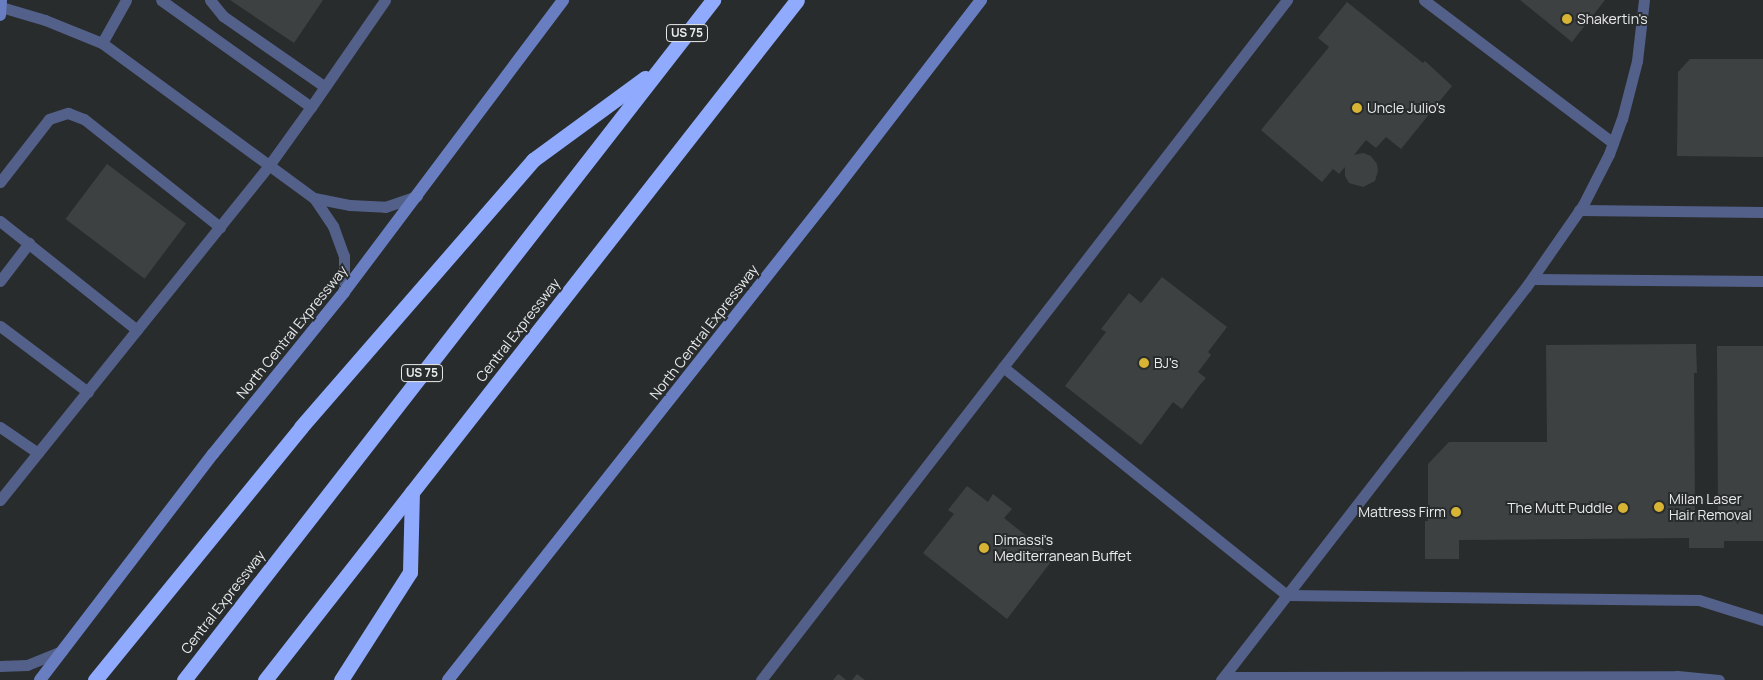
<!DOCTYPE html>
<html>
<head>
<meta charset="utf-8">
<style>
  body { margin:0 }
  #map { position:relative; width:1763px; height:680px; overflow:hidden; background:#292c2d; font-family:Manrope,sans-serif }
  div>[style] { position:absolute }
  .building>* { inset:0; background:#3e4142; transform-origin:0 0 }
  .lane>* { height:11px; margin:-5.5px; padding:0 5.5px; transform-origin:5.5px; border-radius:5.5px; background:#53618a }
  .secondary>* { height:12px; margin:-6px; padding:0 6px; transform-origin:6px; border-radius:6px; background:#697ec0 }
  .highway>* { height:15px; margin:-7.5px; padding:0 7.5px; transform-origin:7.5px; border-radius:7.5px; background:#90abfd }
  .dots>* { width:14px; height:14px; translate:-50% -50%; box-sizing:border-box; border:2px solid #292c2d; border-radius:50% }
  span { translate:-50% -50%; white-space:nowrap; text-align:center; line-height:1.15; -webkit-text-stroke:4px #292c2d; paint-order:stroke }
  .shield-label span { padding:1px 4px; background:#292c2d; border:1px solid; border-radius:4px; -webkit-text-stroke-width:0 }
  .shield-label { font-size:12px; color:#e9ebec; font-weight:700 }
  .poi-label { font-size:14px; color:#e9ebec }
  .left { translate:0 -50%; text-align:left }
  .right { translate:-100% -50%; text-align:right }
  .street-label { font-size:14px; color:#e9ebec }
</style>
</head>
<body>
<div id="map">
  <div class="building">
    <i style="clip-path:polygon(230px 0,323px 0,294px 43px)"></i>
    <i style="clip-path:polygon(1520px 0,1605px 0,1572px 42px)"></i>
    <i style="clip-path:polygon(1347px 2px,1423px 63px,1425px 61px,1452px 86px,1401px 149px,1386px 137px,1376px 148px,1366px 140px,1354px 155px,1363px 153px,1371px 156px,1377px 164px,1378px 171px,1375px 181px,1363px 187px,1349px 183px,1345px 176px,1345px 167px,1339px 174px,1333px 169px,1322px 182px,1261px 130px,1329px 47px,1318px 38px)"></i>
    <i style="clip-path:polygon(1690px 59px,1763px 59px,1763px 157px,1677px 156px,1678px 72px)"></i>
    <i style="left:107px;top:164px;width:99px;height:69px;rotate:37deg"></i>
    <i style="clip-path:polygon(1162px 277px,1227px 327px,1208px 352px,1211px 355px,1198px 372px,1206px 378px,1199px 386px,1182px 409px,1173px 402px,1141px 445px,1065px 386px,1106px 332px,1101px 329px,1129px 293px,1141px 303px)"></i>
    <i style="clip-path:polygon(1696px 344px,1697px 373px,1694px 373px,1695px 510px,1718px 510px,1717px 346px,1763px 346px,1763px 541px,1724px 541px,1724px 548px,1689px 548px,1689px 538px,1459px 540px,1459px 559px,1425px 559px,1425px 521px,1428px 521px,1428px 464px,1449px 442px,1547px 442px,1546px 345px)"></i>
    <i style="clip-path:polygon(967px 486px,988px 502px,993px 494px,1012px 509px,1004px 518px,1054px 558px,1007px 619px,923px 553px,954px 514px,948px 510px)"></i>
    <i style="clip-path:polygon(838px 674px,840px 675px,846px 680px,833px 680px)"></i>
    <i style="clip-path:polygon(857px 674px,865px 680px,852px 680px)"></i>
  </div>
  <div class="lane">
    <i style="left:210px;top:0;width:21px;rotate:51deg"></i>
    <i style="left:223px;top:16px;width:124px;rotate:34.8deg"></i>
    <i style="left:1424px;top:0;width:237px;rotate:37.1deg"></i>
    <i style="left:1px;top:7px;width:46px;rotate:16.5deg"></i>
    <i style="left:45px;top:20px;width:61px;rotate:22deg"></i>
    <i style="left:102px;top:43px;width:263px;rotate:36.2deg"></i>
    <i style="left:314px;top:198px;width:34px;rotate:56deg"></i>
    <i style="left:333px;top:226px;width:32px;rotate:70deg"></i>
    <i style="left:344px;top:256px;width:36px;rotate:90deg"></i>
    <i style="left:102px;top:43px;width:49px;rotate:-60.8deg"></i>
    <i style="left:311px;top:107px;width:130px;rotate:-55.3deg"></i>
    <i style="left:0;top:182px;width:80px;rotate:-52.1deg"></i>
    <i style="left:49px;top:119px;width:20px;rotate:-18deg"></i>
    <i style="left:68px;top:113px;width:17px;rotate:21deg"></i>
    <i style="left:84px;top:119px;width:174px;rotate:38.5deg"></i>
    <i style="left:314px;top:198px;width:37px;rotate:11deg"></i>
    <i style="left:350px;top:205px;width:35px;rotate:3deg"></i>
    <i style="left:385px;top:207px;width:34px;rotate:-19deg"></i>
    <i style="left:1579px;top:210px;width:184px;rotate:0.6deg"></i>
    <i style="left:0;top:221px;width:175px;rotate:38.5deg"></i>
    <i style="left:1532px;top:279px;width:231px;rotate:0.5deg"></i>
    <i style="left:0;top:281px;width:48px;rotate:-52.7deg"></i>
    <i style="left:0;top:326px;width:110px;rotate:36.9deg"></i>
    <i style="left:1003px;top:367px;width:364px;rotate:38.8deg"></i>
    <i style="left:1287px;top:595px;width:412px;rotate:0.7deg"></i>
    <i style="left:1699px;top:600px;width:67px;rotate:17.4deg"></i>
    <i style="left:0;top:427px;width:46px;rotate:34.4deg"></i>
    <i style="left:0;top:500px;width:431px;rotate:-51.2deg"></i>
    <i style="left:270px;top:164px;width:70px;rotate:-54.3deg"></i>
    <i style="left:311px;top:107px;width:184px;rotate:-144.5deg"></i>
    <i style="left:0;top:666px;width:27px;rotate:-2deg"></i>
    <i style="left:27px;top:665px;width:38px;rotate:-22deg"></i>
    <i style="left:1224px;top:677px;width:453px;rotate:-0.1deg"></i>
    <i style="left:1677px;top:676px;width:42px;rotate:5.4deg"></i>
    <i style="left:761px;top:680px;width:860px;rotate:-52.28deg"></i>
    <i style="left:1221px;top:680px;width:497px;rotate:-52.2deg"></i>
    <i style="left:1526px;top:287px;width:100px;rotate:-55.2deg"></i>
    <i style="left:1583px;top:205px;width:57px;rotate:-63deg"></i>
    <i style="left:1609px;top:154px;width:37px;rotate:-70deg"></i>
    <i style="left:1622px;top:119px;width:60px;rotate:-75.5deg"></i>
    <i style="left:1637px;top:61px;width:61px;rotate:-83.5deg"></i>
  </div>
  <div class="secondary">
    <i style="left:0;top:15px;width:15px;rotate:-86deg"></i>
    <i style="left:40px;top:680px;width:285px;rotate:-52.6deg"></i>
    <i style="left:213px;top:454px;width:208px;rotate:-51deg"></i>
    <i style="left:344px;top:292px;width:365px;rotate:-53.1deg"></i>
    <i style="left:448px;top:680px;width:623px;rotate:-51.71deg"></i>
    <i style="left:834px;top:191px;width:241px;rotate:-52.4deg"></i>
  </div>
  <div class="highway">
    <i style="left:95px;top:680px;width:326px;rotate:-50.8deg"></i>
    <i style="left:301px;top:427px;width:354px;rotate:-49deg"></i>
    <i style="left:533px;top:160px;width:139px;rotate:-36.2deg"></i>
    <i style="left:184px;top:680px;width:862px;rotate:-52.12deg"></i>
    <i style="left:265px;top:680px;width:863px;rotate:-51.96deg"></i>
    <i style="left:341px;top:680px;width:128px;rotate:-57.4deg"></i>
    <i style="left:410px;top:572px;width:80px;rotate:-88.6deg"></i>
  </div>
  <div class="dots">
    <i style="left:1567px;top:19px;background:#d7b434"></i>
    <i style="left:1357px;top:108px;background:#d7b434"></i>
    <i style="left:1144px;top:363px;background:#d7b434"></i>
    <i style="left:1659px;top:507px;background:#d7b434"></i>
    <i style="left:1623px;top:508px;background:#d7b434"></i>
    <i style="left:1456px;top:512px;background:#d7b434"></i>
    <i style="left:984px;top:548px;background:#d7b434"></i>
  </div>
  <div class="shield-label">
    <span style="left:687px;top:33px">US 75</span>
    <span style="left:422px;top:373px">US 75</span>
  </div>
  <div class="poi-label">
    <span class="left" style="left:1577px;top:19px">Shakertin's</span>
    <span class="left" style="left:1367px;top:108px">Uncle Julio's</span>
    <span class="left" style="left:1154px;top:363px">BJ's</span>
    <span class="left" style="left:1669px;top:507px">Milan Laser<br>Hair Removal</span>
    <span class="right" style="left:1613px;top:508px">The Mutt Puddle</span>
    <span class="right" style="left:1446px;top:512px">Mattress Firm</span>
    <span class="left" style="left:994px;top:548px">Dimassi's<br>Mediterranean Buffet</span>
  </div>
  <div class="street-label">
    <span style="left:518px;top:330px;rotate:-52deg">Central Expressway</span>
    <span style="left:292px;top:332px;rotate:-51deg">North Central Expressway</span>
    <span style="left:704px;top:332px;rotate:-52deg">North Central Expressway</span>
    <span style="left:223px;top:602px;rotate:-52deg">Central Expressway</span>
  </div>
</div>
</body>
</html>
